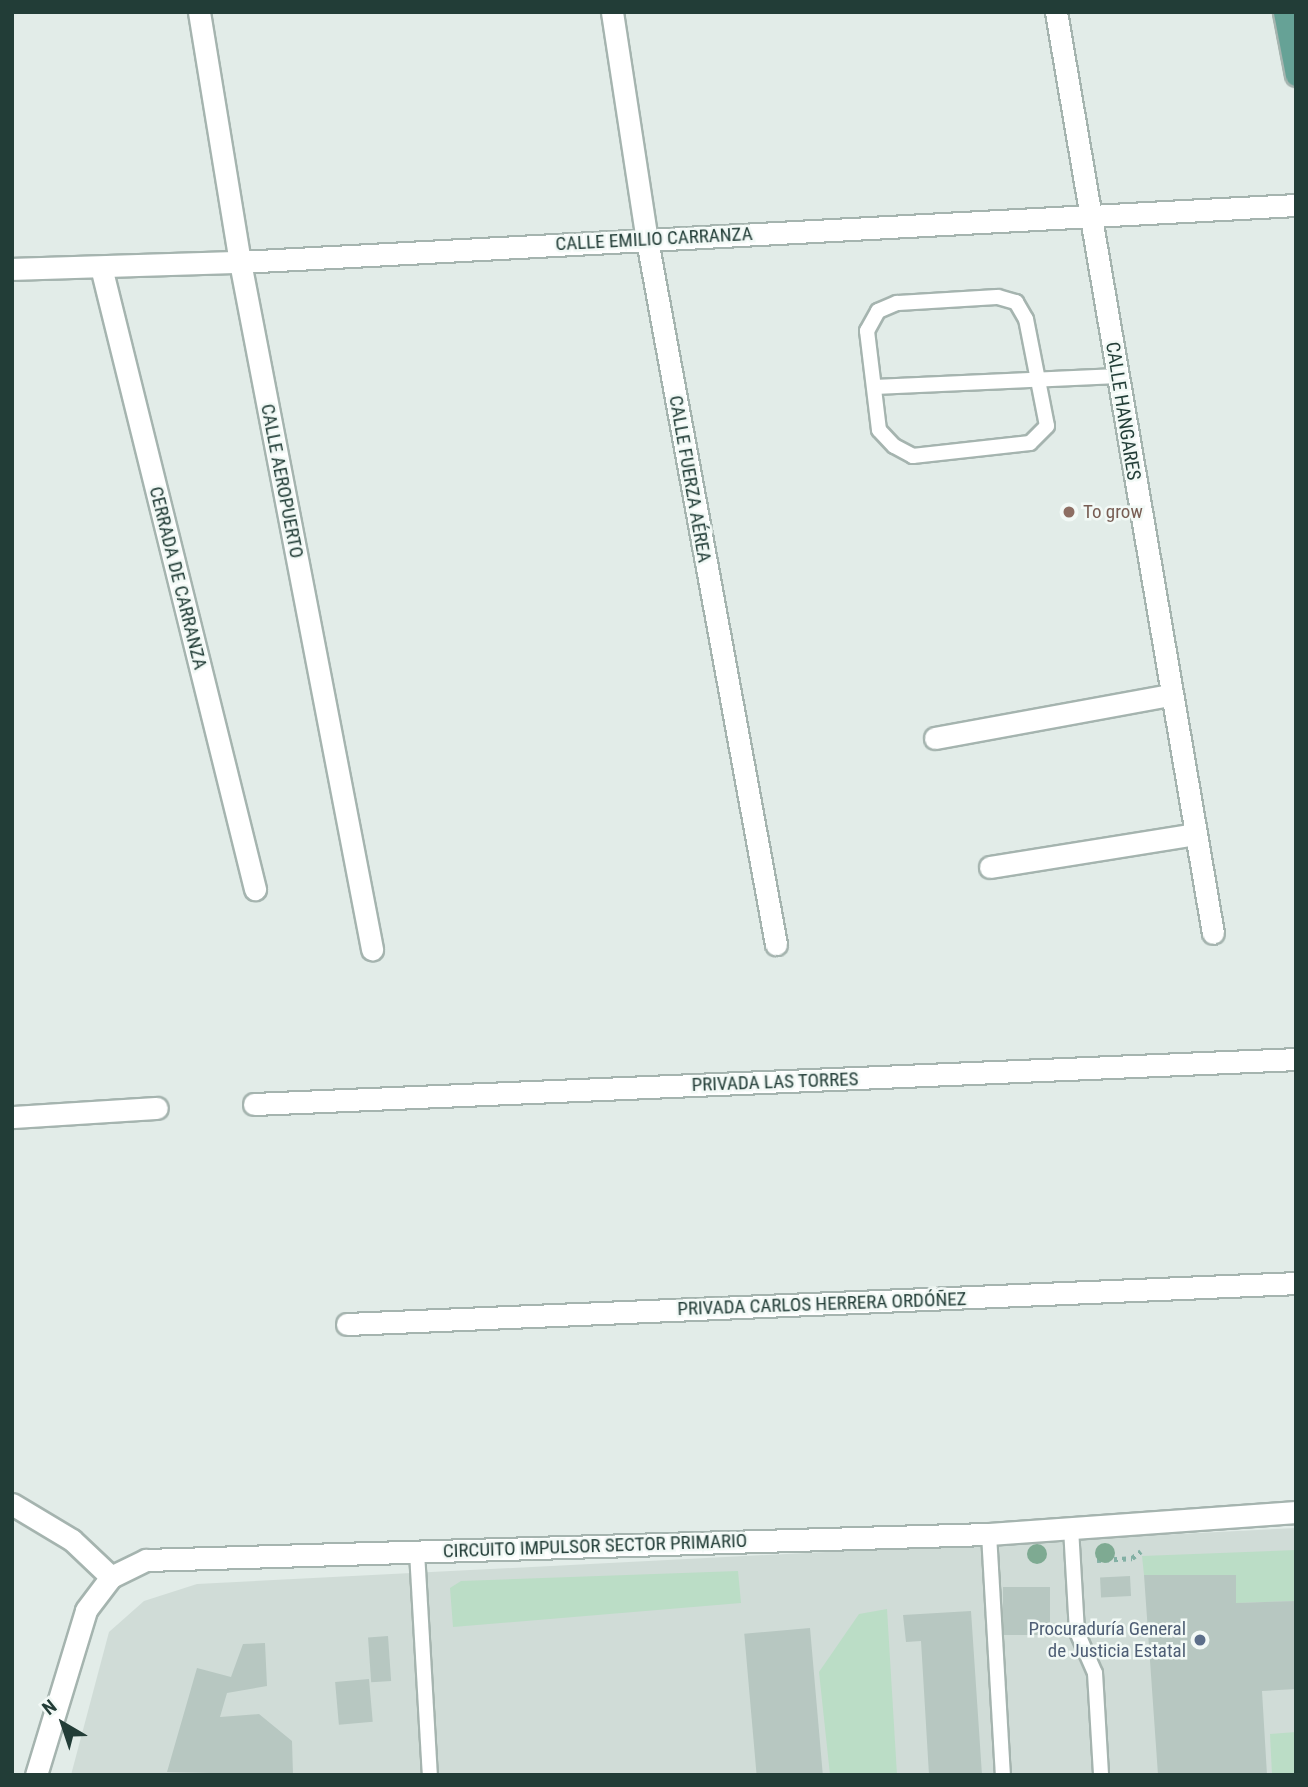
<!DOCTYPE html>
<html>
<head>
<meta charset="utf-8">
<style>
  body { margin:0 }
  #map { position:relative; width:1308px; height:1787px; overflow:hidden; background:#e2ece8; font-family:"Roboto Condensed",sans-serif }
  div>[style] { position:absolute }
  .built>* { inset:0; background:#d0dcd7 }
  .green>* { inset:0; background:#bbddc6 }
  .building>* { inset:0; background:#b7c7c1; transform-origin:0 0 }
  .path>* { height:4.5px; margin-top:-2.25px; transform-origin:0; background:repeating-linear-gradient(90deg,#82b0a4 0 3.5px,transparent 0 8.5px) }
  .roads { filter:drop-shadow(2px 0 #a5b4af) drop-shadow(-2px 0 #a5b4af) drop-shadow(0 2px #a5b4af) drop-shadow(0 -2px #a5b4af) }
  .lane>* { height:14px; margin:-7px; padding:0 7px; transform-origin:7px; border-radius:7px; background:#fff }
  .street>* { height:21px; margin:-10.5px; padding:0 10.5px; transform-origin:10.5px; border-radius:10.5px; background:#fff }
  .primary>* { height:21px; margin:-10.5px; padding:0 10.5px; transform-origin:10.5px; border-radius:10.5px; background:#66a296 }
  .trees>* { width:20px; height:20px; margin:-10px; border-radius:50%; background:#7eaa92 }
  .dots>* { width:19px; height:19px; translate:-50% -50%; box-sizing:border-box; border:4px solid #f2f9f6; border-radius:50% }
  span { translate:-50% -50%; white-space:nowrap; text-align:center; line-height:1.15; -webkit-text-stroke:5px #f2f9f6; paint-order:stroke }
  .street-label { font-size:19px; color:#223d37 }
  .education-label { font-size:19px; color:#785e54 }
  .left { translate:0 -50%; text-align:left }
  .service-label { font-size:19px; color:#4e5e75 }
  .right { translate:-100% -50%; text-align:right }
  .frame { position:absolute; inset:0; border:14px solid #223d37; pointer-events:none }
  .north { position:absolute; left:28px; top:1689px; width:70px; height:70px; -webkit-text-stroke:5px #f2f9f6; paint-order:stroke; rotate:321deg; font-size:19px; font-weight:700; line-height:28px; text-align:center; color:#223d37 }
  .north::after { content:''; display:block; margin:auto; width:24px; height:32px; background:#223d37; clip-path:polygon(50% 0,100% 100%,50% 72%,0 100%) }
</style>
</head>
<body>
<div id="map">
  <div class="built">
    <i style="clip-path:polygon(1296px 1528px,1296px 1775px,71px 1775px,109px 1632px,144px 1601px,197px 1584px)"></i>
  </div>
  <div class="green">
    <i style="clip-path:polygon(1296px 1550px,1296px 1601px,1236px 1603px,1235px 1575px,1144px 1575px,1142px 1556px)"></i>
    <i style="clip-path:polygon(738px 1571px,741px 1603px,453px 1627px,450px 1588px,461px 1581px)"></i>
    <i style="clip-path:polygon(887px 1609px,897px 1775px,830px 1775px,819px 1672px,859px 1614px)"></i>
    <i style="clip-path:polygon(1296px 1732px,1295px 1775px,1272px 1775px,1270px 1734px)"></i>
  </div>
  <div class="building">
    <i style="clip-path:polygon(1144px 1575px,1236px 1575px,1236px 1603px,1296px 1601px,1296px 1689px,1262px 1691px,1267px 1775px,1158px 1775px)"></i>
    <i style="left:1130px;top:1576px;width:20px;height:30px;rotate:87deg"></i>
    <i style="left:1003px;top:1587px;width:47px;height:48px"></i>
    <i style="clip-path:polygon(971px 1611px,982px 1775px,929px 1775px,921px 1641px,906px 1642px,903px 1615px)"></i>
    <i style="left:810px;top:1628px;width:147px;height:66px;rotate:85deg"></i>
    <i style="left:388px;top:1636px;width:45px;height:20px;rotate:86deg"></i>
    <i style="clip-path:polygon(265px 1643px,267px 1686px,227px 1693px,220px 1717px,259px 1714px,292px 1741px,293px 1775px,167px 1772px,197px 1668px,231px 1677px,243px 1644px)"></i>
    <i style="left:369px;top:1679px;width:43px;height:34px;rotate:85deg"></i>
  </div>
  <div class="path">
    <i style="left:1097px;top:1560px;width:35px;rotate:-3deg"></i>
    <i style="left:1132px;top:1558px;width:11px;rotate:-38deg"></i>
  </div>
  <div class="roads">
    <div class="lane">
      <i style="left:998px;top:297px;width:19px;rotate:16deg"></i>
      <i style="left:1016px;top:302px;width:20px;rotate:60deg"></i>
      <i style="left:1026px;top:319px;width:109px;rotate:78.9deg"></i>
      <i style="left:1047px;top:426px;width:24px;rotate:135deg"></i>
      <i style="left:1030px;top:443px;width:118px;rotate:173.7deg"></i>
      <i style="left:913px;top:456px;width:21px;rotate:-152deg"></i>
      <i style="left:894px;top:446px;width:22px;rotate:-133deg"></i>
      <i style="left:879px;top:430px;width:100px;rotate:-96.9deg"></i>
      <i style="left:867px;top:331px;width:23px;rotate:-61deg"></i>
      <i style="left:878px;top:311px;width:21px;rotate:-23deg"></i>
      <i style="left:897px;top:303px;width:101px;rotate:-3.4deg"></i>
      <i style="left:876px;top:387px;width:241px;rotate:-2.6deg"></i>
      <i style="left:1071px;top:1528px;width:104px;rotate:86.7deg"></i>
      <i style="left:1077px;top:1632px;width:45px;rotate:66.3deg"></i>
      <i style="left:1095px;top:1673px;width:102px;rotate:86.6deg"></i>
      <i style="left:989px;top:1534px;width:241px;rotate:86.7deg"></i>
      <i style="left:417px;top:1552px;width:223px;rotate:86.7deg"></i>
    </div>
    <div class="street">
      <i style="left:199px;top:12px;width:253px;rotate:80.7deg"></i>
      <i style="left:240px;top:262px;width:700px;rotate:79.12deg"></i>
      <i style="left:612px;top:12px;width:231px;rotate:81.3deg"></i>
      <i style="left:647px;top:240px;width:716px;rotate:79.62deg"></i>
      <i style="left:1056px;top:12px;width:934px;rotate:80.33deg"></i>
      <i style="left:101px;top:267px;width:641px;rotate:76.09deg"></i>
      <i style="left:12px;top:269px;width:228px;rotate:-1.8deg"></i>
      <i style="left:240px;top:262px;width:1058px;rotate:-3.09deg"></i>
      <i style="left:935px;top:738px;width:239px;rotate:-10.4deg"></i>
      <i style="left:990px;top:867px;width:208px;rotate:-9.1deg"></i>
      <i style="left:254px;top:1104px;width:1043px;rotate:-2.47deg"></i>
      <i style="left:12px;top:1117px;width:145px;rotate:-3.6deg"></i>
      <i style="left:347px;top:1324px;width:950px;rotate:-2.47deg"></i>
      <i style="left:12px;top:1504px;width:70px;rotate:31deg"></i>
      <i style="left:72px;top:1540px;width:54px;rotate:43.5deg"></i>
      <i style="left:36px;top:1775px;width:172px;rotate:-73.1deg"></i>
      <i style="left:86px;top:1610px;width:41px;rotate:-52.9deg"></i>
      <i style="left:111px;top:1577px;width:39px;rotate:-26deg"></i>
      <i style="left:146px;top:1560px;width:843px;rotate:-1.77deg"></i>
      <i style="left:989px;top:1534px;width:308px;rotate:-4.1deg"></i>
    </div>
    <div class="primary">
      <i style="left:1284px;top:12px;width:64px;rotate:79.2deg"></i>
    </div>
  </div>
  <div class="trees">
    <i style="left:1105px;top:1553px"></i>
    <i style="left:1037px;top:1554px"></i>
  </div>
  <div class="dots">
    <i style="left:1069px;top:512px;background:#8d6e63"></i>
    <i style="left:1200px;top:1640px;background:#5c6f8a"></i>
  </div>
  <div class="street-label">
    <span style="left:654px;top:239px;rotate:-3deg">CALLE EMILIO CARRANZA</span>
    <span style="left:1123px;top:411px;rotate:81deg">CALLE HANGARES</span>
    <span style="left:690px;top:479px;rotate:80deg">CALLE FUERZA AÉREA</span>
    <span style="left:282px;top:481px;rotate:79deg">CALLE AEROPUERTO</span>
    <span style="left:178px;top:578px;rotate:76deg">CERRADA DE CARRANZA</span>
    <span style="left:775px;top:1082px;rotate:-2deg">PRIVADA LAS TORRES</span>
    <span style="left:822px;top:1304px;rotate:-2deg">PRIVADA CARLOS HERRERA ORDÓÑEZ</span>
    <span style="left:595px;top:1546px;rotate:-2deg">CIRCUITO IMPULSOR SECTOR PRIMARIO</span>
  </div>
  <div class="education-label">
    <span class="left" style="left:1083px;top:512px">To grow</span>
  </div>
  <div class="service-label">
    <span class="right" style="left:1186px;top:1640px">Procuraduría General<br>de Justicia Estatal</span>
  </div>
  <div class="frame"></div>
  <div class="north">N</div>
</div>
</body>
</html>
